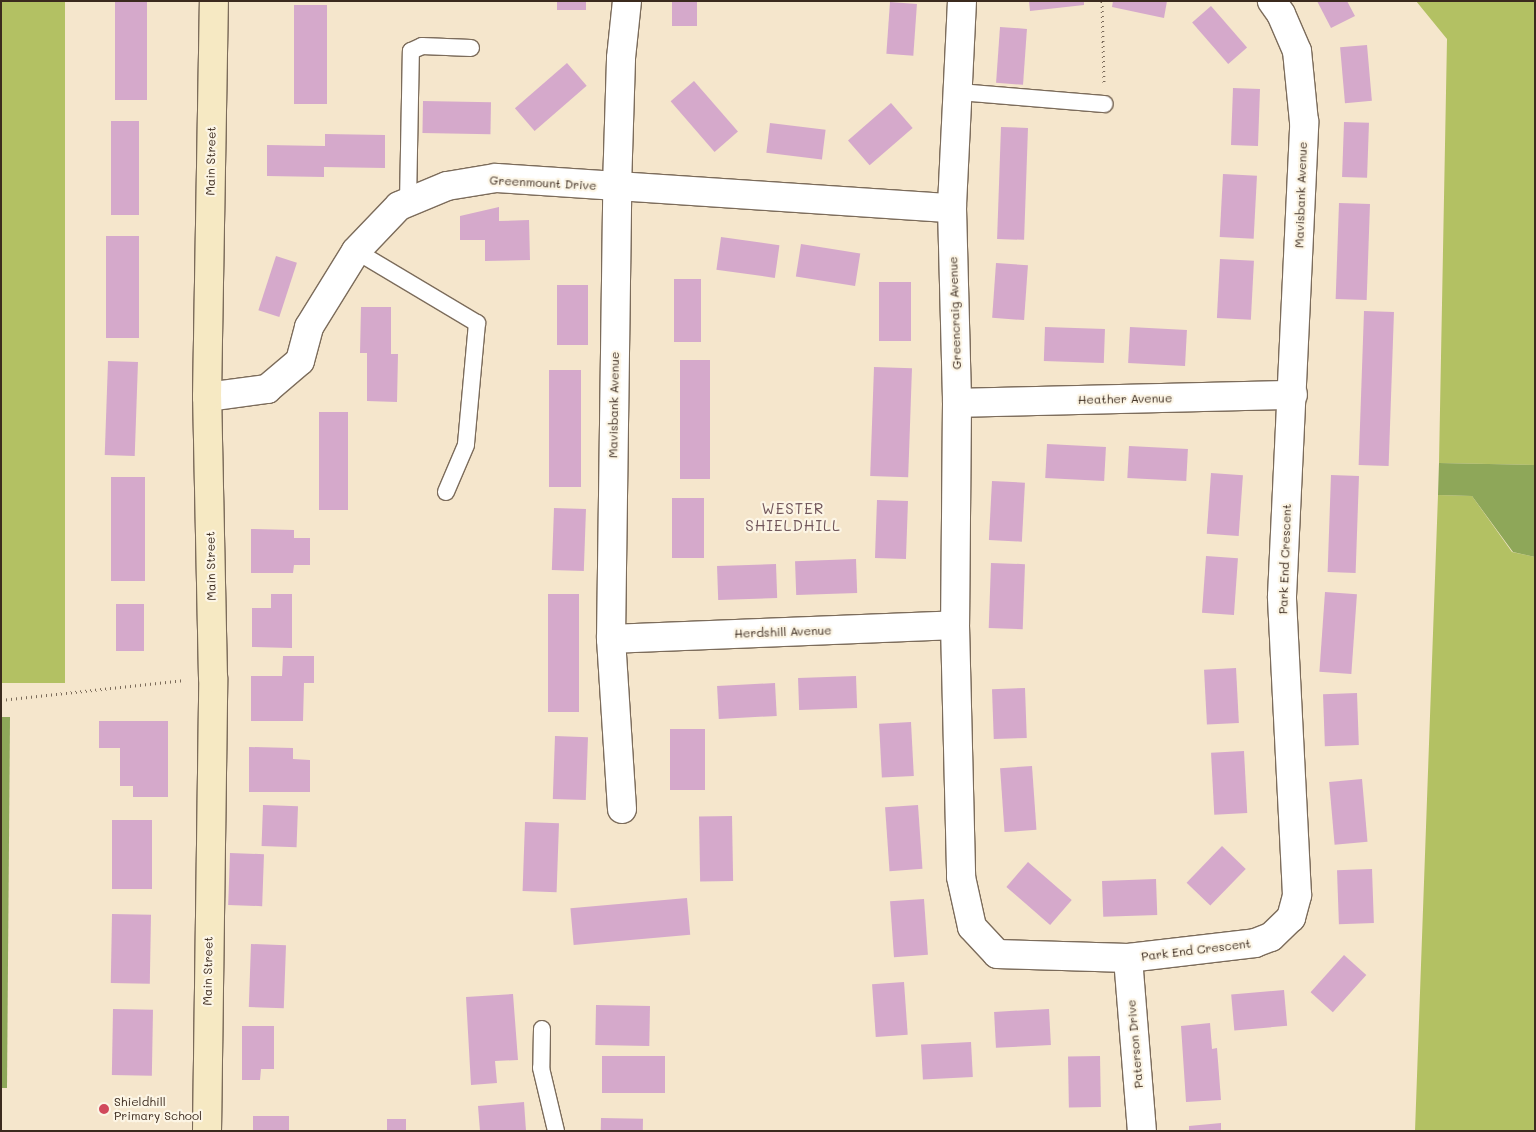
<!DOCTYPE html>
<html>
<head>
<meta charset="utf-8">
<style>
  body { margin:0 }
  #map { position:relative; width:1536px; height:1132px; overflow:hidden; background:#f5e6cc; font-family:Mali,sans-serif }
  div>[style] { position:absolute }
  .green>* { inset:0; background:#b3c163; transform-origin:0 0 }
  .forest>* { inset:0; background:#8ea759 }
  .building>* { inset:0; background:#d5a9cb; transform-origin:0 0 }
  .path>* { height:3px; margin-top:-1.5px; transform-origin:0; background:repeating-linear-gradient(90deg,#7c6c5b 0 1px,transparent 0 5px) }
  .roads { filter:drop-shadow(1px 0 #7c6c5b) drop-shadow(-1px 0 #7c6c5b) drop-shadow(0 1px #7c6c5b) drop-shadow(0 -1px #7c6c5b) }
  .lane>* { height:16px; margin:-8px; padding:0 8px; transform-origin:8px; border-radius:8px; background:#fff }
  .street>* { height:28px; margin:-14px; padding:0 14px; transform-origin:14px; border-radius:14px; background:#fff }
  .secondary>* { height:28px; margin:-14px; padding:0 14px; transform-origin:14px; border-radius:14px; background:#f6e9c3 }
  .dots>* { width:14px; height:14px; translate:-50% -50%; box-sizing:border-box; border:2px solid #fcf5e5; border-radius:50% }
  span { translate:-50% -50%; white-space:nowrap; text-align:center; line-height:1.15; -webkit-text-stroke:4.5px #fcf5e5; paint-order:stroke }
  .street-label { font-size:12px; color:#3b2a1e }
  .poi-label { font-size:12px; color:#3b2a1e }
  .left { translate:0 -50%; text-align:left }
  .quarter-label { font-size:15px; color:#71565b; letter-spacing:1px }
  .frame { position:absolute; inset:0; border:2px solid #3b2a1e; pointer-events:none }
</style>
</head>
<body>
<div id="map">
  <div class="green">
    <i style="left:1px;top:1px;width:64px;height:682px"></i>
    <i style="clip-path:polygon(1416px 1px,1535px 1px,1535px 465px,1439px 463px,1447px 39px)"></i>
    <i style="clip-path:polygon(1438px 495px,1472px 496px,1512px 552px,1535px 557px,1535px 1131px,1415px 1131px)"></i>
  </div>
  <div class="forest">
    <i style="clip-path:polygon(1439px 463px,1535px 465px,1535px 557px,1513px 552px,1472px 496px,1438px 495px)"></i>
    <i style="clip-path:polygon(1px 717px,10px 717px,7px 1088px,1px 1088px)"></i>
  </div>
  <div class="building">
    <i style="left:115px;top:1px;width:32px;height:99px"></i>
    <i style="left:557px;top:1px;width:29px;height:9px"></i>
    <i style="left:672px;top:1px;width:25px;height:25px"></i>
    <i style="clip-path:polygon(1029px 1px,1084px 1px,1084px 5px,1030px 11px)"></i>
    <i style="clip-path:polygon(1113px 1px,1167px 1px,1164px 18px,1112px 7px)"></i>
    <i style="clip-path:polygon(1317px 1px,1347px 1px,1355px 16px,1331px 28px)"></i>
    <i style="left:890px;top:2px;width:27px;height:52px;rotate:4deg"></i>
    <i style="left:294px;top:5px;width:33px;height:99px"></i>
    <i style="left:1211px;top:6px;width:55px;height:25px;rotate:49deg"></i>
    <i style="left:1000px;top:27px;width:27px;height:56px;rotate:4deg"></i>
    <i style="left:1367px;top:45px;width:56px;height:27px;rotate:85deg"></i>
    <i style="left:567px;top:63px;width:30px;height:69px;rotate:49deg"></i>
    <i style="left:694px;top:81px;width:67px;height:31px;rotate:49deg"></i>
    <i style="left:1233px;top:88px;width:27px;height:57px;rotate:2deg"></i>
    <i style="left:423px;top:101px;width:68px;height:32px;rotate:1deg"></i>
    <i style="left:891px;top:103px;width:33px;height:57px;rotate:49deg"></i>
    <i style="left:111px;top:121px;width:28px;height:94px"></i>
    <i style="left:1344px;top:122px;width:25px;height:55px;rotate:2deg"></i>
    <i style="left:770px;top:123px;width:56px;height:30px;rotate:7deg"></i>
    <i style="left:1001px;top:127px;width:27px;height:112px;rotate:2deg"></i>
    <i style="clip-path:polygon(325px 134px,385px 135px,385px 168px,324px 167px,324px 177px,267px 176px,267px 145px,325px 146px)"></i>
    <i style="left:1223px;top:174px;width:34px;height:63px;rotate:3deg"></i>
    <i style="left:1339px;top:203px;width:31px;height:96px;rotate:2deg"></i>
    <i style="clip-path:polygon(499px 207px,499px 221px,529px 220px,530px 260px,485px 261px,485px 240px,460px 240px,460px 216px)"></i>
    <i style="left:106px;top:236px;width:33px;height:102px"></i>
    <i style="left:721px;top:237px;width:59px;height:33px;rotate:8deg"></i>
    <i style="left:801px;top:244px;width:60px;height:33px;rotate:9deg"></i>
    <i style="left:276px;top:256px;width:22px;height:57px;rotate:18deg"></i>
    <i style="left:1220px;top:259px;width:34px;height:59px;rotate:3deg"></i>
    <i style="left:996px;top:263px;width:32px;height:55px;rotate:4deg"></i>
    <i style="left:674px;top:279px;width:27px;height:63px"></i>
    <i style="left:879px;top:282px;width:32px;height:59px"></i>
    <i style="left:557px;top:285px;width:31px;height:60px"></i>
    <i style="clip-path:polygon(361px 307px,391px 307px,391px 354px,398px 354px,397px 402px,367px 401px,367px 353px,360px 353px)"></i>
    <i style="left:1364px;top:311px;width:30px;height:154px;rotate:2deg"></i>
    <i style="left:1045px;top:327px;width:60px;height:34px;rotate:2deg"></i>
    <i style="left:1130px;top:327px;width:57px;height:36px;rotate:3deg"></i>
    <i style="left:680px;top:360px;width:30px;height:119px"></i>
    <i style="left:108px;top:361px;width:30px;height:94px;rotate:2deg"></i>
    <i style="left:874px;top:367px;width:38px;height:109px;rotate:2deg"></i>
    <i style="left:549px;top:370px;width:32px;height:117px"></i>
    <i style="left:319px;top:412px;width:29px;height:98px"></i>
    <i style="left:1047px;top:444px;width:59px;height:34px;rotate:3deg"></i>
    <i style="left:1129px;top:446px;width:59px;height:32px;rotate:3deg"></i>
    <i style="left:1211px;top:473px;width:32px;height:61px;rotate:4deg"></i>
    <i style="left:1331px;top:475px;width:28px;height:97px;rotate:2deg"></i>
    <i style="left:111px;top:477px;width:34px;height:104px"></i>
    <i style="left:992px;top:481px;width:33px;height:59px;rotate:3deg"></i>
    <i style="left:672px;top:498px;width:32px;height:60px"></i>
    <i style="left:877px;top:500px;width:31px;height:58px;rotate:2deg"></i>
    <i style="left:554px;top:508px;width:32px;height:62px;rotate:2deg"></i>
    <i style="clip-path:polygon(251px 529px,294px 530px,294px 538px,310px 538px,310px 565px,294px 565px,293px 573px,251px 573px)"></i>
    <i style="left:1206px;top:556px;width:32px;height:57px;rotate:4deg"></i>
    <i style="left:856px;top:559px;width:34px;height:61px;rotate:88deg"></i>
    <i style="left:991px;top:563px;width:34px;height:65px;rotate:2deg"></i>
    <i style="left:776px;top:564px;width:34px;height:59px;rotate:88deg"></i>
    <i style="left:1325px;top:592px;width:32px;height:80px;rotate:4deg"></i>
    <i style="clip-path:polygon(271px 594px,292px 594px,292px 648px,252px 647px,252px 608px,271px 608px)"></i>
    <i style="left:548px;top:594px;width:31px;height:118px"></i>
    <i style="left:116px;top:604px;width:28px;height:47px"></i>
    <i style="clip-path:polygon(283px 656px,314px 656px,314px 683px,304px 683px,303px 721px,251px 721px,251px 676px,282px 676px)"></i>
    <i style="left:1236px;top:668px;width:55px;height:32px;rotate:87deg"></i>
    <i style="left:856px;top:676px;width:32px;height:58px;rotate:88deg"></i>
    <i style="left:775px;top:683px;width:33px;height:58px;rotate:87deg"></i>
    <i style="left:1025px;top:688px;width:50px;height:33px;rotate:88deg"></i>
    <i style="left:1357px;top:693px;width:52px;height:34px;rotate:88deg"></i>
    <i style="clip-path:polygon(99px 721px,168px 721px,168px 797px,133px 797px,133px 786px,120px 786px,120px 748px,99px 748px)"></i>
    <i style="left:911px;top:722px;width:54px;height:32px;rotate:87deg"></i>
    <i style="left:705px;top:729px;width:61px;height:35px;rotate:90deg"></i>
    <i style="left:555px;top:736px;width:33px;height:63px;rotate:2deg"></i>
    <i style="clip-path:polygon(249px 747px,293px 748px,293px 759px,310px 760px,310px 792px,249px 792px)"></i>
    <i style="left:1244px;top:751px;width:62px;height:33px;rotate:87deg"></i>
    <i style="left:1032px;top:766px;width:64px;height:32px;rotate:86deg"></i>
    <i style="left:1362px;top:779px;width:63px;height:33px;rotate:85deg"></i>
    <i style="left:263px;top:805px;width:35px;height:41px;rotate:2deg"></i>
    <i style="left:918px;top:805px;width:64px;height:33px;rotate:86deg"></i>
    <i style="left:732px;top:816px;width:65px;height:33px;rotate:89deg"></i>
    <i style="left:112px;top:820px;width:40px;height:69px"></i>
    <i style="left:525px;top:822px;width:34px;height:69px;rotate:2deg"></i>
    <i style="left:1222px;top:846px;width:33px;height:51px;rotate:44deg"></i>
    <i style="left:230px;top:853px;width:34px;height:52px;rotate:2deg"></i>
    <i style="left:1028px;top:862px;width:58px;height:33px;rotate:41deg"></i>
    <i style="left:1372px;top:869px;width:54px;height:35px;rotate:88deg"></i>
    <i style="left:1156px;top:879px;width:36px;height:54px;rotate:88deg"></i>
    <i style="left:687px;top:898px;width:37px;height:117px;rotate:85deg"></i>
    <i style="left:924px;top:899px;width:56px;height:34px;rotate:86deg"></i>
    <i style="left:112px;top:914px;width:39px;height:69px;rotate:1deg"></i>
    <i style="left:251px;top:944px;width:35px;height:63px;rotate:2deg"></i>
    <i style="left:1344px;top:955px;width:30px;height:50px;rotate:42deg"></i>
    <i style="left:904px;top:982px;width:53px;height:32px;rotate:86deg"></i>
    <i style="left:1284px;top:990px;width:36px;height:53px;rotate:85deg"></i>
    <i style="clip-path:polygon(513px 994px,518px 1060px,495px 1061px,497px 1083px,471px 1085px,466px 997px)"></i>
    <i style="left:596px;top:1005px;width:54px;height:40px;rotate:1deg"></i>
    <i style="left:113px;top:1009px;width:40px;height:66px;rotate:1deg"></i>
    <i style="left:1049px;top:1009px;width:36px;height:55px;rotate:87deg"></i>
    <i style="clip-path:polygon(1210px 1023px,1212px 1049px,1217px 1048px,1221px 1100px,1186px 1102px,1181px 1026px)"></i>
    <i style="clip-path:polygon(242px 1026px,274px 1026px,274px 1069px,261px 1069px,260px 1080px,242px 1080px)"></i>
    <i style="left:971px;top:1042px;width:35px;height:50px;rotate:87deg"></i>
    <i style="left:602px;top:1056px;width:63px;height:37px"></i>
    <i style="left:1100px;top:1056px;width:51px;height:32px;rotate:89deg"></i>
    <i style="clip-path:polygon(524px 1102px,526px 1131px,480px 1131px,478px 1106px)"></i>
    <i style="left:253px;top:1116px;width:36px;height:15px"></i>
    <i style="left:601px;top:1118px;width:42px;height:13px;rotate:1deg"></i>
    <i style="left:406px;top:1119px;width:12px;height:19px;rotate:90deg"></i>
    <i style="clip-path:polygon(1221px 1123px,1221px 1131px,1189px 1131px,1189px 1126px)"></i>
  </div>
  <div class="path">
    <i style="left:1102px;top:1px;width:82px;rotate:88.6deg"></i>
    <i style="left:1px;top:700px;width:185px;rotate:-6.2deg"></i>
  </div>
  <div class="roads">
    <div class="lane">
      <i style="left:958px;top:92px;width:147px;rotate:4.7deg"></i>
      <i style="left:408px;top:202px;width:151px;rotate:-88.9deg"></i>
      <i style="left:411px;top:51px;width:12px;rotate:-24deg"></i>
      <i style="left:422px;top:46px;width:49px;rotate:2.3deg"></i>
      <i style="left:356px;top:251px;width:141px;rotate:30.8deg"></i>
      <i style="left:477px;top:323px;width:122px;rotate:95.2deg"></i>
      <i style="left:466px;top:445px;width:51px;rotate:113.1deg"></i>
      <i style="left:542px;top:1029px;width:39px;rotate:91deg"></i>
      <i style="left:541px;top:1068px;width:65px;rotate:76.6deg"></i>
    </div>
    <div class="street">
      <i style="left:962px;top:1px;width:207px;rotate:92.8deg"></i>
      <i style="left:952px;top:208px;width:195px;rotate:88.5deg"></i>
      <i style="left:957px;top:403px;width:222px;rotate:90.5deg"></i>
      <i style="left:955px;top:625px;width:252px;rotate:88.6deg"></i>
      <i style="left:961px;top:877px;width:51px;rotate:77.6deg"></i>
      <i style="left:972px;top:927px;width:37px;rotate:47deg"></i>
      <i style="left:997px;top:954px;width:131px;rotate:1.7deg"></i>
      <i style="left:1128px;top:958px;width:128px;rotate:-6.7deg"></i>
      <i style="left:1255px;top:943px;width:17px;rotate:-21deg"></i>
      <i style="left:1271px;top:937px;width:28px;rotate:-44deg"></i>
      <i style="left:1291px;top:918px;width:24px;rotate:-75deg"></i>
      <i style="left:1297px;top:895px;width:299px;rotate:-92.9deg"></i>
      <i style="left:1282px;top:596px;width:475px;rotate:-87.3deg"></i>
      <i style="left:1304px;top:122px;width:71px;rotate:-95.6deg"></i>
      <i style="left:1297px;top:51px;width:40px;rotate:-113.4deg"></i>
      <i style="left:1281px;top:14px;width:16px;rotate:-125deg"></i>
      <i style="left:207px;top:397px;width:61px;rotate:-7.6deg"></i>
      <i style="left:267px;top:389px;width:43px;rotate:-40.3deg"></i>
      <i style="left:300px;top:361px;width:35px;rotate:-75deg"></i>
      <i style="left:309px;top:327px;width:89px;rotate:-58.3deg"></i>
      <i style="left:356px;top:251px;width:62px;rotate:-46.3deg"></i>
      <i style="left:399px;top:206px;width:52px;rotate:-22.6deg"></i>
      <i style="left:447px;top:186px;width:50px;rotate:-9.3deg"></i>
      <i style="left:496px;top:178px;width:457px;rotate:3.8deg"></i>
      <i style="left:957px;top:403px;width:336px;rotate:-1.4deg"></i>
      <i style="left:611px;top:639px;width:344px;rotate:-2.3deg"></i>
      <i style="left:622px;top:809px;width:170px;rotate:-93.7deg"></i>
      <i style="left:611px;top:639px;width:452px;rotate:-89.2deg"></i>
      <i style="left:617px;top:187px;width:129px;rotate:-88.2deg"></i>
      <i style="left:621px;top:58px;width:57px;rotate:-84deg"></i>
      <i style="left:1128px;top:958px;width:174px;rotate:85.4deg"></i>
    </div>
    <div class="secondary">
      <i style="left:207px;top:1131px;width:453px;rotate:-89.2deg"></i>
      <i style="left:213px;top:678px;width:281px;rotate:-91.2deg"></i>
      <i style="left:207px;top:397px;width:396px;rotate:-89deg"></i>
    </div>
  </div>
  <div class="dots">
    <i style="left:104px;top:1109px;background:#d1495b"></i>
  </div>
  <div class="street-label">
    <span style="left:211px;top:161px;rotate:-89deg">Main Street</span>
    <span style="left:543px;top:183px;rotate:3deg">Greenmount Drive</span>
    <span style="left:1301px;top:195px;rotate:-88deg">Mavisbank Avenue</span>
    <span style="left:955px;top:313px;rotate:-92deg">Greencraig Avenue</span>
    <span style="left:1125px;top:399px;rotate:-1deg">Heather Avenue</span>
    <span style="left:614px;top:405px;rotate:-89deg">Mavisbank Avenue</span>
    <span style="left:1285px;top:559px;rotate:-88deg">Park End Crescent</span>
    <span style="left:211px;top:566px;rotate:-91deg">Main Street</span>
    <span style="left:783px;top:632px;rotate:-2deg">Herdshill Avenue</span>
    <span style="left:1196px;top:950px;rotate:-7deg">Park End Crescent</span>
    <span style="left:208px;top:971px;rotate:-89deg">Main Street</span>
    <span style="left:1135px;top:1044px;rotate:-95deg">Paterson Drive</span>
  </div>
  <div class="poi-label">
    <span class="left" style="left:114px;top:1109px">Shieldhill<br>Primary School</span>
  </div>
  <div class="quarter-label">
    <span style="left:793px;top:517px">WESTER<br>SHIELDHILL</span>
  </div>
  <div class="frame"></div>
</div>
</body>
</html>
